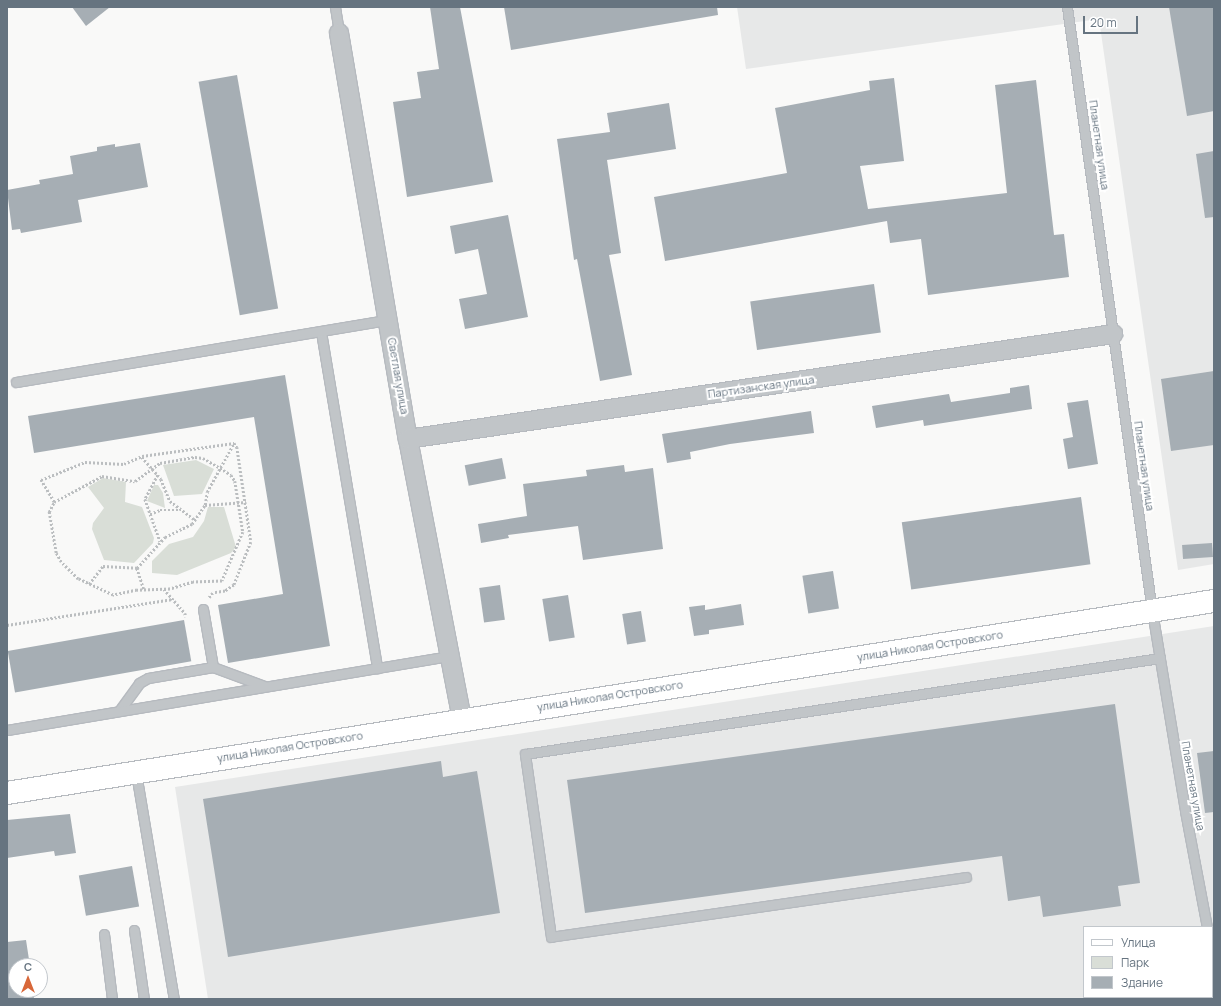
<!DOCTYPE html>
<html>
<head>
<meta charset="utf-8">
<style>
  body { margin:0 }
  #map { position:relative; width:1221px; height:1006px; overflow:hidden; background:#f9f9f8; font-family:Manrope,sans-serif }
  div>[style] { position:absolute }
  .built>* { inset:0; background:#e7e8e8 }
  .green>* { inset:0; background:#d9ded7 }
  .building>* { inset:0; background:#a6aeb4; transform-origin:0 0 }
  .path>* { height:2.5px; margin-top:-1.25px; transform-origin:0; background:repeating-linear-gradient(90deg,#bbbec0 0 2px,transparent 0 4px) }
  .roads { filter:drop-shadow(1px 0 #b6babf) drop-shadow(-1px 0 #b6babf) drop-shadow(0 1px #b6babf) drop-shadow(0 -1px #b6babf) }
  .lane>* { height:9px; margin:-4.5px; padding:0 4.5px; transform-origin:4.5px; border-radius:4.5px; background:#c1c5c8 }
  .street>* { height:18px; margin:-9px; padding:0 9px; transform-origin:9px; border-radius:9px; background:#c1c5c8 }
  .secondary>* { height:22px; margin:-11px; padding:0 11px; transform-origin:11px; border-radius:11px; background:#fff }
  span { translate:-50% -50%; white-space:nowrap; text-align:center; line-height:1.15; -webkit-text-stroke:4px #fff; paint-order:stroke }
  .street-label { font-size:11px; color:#667480 }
  .frame { position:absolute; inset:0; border:8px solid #667480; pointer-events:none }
  .legend { position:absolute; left:1083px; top:926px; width:130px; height:72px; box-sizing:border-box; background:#fff; border:1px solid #c2c7cc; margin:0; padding:5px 7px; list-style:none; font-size:12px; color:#667480 }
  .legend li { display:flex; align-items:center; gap:8px; height:20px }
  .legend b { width:20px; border:1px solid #c2c7cc }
  .north { position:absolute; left:8px; top:958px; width:40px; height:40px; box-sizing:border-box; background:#fff; border:1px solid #c2c7cc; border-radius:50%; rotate:0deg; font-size:11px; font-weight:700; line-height:16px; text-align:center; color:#667480 }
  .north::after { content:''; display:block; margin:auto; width:14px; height:18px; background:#d86739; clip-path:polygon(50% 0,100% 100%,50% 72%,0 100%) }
  .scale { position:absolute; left:1083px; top:16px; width:55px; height:18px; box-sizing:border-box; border:2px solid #667480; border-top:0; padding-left:5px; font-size:12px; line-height:14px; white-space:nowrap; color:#667480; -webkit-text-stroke:3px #fff; paint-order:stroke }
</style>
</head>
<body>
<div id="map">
  <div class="built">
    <i style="clip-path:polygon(737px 7px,1214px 7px,1214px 564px,1178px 570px,1099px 19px,746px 69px)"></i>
    <i style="clip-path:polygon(evenodd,1214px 626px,1214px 999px,208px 999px,175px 787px,1214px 626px,1084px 927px,1212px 927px,1212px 997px,1084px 997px,1084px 927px)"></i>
  </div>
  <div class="green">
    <i style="clip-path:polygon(196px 460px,214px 469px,202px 494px,174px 496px,163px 465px)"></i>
    <i style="clip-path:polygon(103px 478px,126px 482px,125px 502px,142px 507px,154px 538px,153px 543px,134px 563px,104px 560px,92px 529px,93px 523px,104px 508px,88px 487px)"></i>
    <i style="clip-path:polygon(154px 485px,158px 485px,163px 493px,165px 508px,147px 501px)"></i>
    <i style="clip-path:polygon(208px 507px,224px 507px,236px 547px,231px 553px,177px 575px,152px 573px,152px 561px,169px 544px,193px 537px,204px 521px)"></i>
  </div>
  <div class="building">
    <i style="clip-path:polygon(72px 7px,110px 7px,86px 26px)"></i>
    <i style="clip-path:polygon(430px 7px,460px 7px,493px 182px,407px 197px,393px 102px,421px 98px,417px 72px,439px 69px)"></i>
    <i style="clip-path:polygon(504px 7px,717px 7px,718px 15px,511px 50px)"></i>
    <i style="clip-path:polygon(1169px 7px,1214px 7px,1214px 111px,1187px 116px)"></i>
    <i style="left:237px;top:75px;width:237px;height:39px;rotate:80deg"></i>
    <i style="clip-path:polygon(894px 78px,904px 161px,860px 166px,868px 209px,1007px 193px,995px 85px,1036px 80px,1054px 235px,1064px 234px,1069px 277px,928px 295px,921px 239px,890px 243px,887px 221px,665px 261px,654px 197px,787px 173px,775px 108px,870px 90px,869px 81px)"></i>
    <i style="clip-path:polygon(669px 103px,676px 149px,607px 160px,621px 253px,609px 255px,632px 375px,600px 381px,577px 259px,574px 260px,557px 139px,610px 132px,607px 113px)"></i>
    <i style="clip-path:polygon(140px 143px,148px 187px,78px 200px,82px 222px,21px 233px,20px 229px,12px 230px,7px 190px,40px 184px,39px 180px,73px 174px,70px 156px,97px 151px,97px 147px,115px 144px,115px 147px)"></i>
    <i style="clip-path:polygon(1214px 151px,1214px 217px,1205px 218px,1196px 154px)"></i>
    <i style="clip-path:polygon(508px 215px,528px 317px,465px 329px,459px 299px,487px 294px,478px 249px,455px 254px,450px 226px)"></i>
    <i style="left:874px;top:284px;width:49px;height:125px;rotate:82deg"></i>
    <i style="clip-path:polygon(1214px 371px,1214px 445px,1171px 451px,1161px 379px)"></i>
    <i style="clip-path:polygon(285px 375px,330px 646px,228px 663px,218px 605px,283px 594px,254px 417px,34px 453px,28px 416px)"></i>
    <i style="clip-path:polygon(1029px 385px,1032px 409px,924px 426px,923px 420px,876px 428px,872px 406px,949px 394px,951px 402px,1010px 393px,1010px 388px)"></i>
    <i style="clip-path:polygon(1088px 400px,1098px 464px,1068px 469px,1063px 439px,1073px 437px,1067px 403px)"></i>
    <i style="clip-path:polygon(811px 411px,814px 433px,730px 444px,690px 452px,691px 459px,667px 463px,662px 434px)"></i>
    <i style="left:502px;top:458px;width:21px;height:38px;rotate:79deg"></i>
    <i style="clip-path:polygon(624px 465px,625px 472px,653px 468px,663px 549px,583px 560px,578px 526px,508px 535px,509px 538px,481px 543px,478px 524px,527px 516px,523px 484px,587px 476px,586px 470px)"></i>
    <i style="left:1081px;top:497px;width:68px;height:181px;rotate:82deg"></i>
    <i style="left:1212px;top:543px;width:14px;height:30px;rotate:86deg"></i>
    <i style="left:833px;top:571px;width:38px;height:31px;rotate:81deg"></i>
    <i style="left:500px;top:585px;width:35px;height:21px;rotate:82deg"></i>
    <i style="left:568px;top:595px;width:43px;height:26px;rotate:81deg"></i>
    <i style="clip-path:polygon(741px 604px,744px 625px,709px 630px,709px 634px,694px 636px,689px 607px,705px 605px,705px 610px)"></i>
    <i style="left:641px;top:611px;width:31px;height:19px;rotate:81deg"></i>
    <i style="left:184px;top:620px;width:42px;height:179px;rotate:80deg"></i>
    <i style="clip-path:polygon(1115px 704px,1140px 883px,1118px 886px,1121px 906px,1043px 917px,1040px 896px,1008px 901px,1002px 856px,585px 913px,567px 780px)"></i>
    <i style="clip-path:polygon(1214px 751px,1214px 812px,1205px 813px,1197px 753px)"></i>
    <i style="clip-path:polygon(441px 761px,443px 777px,477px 771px,500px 913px,228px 957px,203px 799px)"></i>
    <i style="clip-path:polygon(70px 814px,76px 853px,55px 856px,54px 851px,7px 858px,7px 820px)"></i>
    <i style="left:132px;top:866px;width:41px;height:54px;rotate:80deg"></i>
    <i style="clip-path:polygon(26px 940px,30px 966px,16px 966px,16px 990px,33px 990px,34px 999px,7px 999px,7px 942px)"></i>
  </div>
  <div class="path">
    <i style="left:142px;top:457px;width:29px;rotate:49deg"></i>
    <i style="left:161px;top:479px;width:24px;rotate:68deg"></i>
    <i style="left:170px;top:501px;width:31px;rotate:37deg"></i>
    <i style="left:195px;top:457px;width:8px;rotate:7deg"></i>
    <i style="left:203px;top:458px;width:20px;rotate:30deg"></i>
    <i style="left:220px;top:468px;width:13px;rotate:32deg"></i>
    <i style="left:231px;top:475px;width:7px;rotate:56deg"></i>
    <i style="left:235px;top:481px;width:52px;rotate:81.1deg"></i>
    <i style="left:243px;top:532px;width:53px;rotate:113.2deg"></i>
    <i style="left:222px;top:581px;width:29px;rotate:178deg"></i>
    <i style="left:193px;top:582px;width:24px;rotate:163deg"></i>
    <i style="left:170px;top:589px;width:33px;rotate:178deg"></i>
    <i style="left:137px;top:590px;width:25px;rotate:168deg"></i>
    <i style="left:113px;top:595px;width:38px;rotate:-155deg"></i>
    <i style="left:78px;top:579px;width:24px;rotate:-135deg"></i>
    <i style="left:61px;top:562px;width:10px;rotate:-119deg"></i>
    <i style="left:56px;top:553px;width:42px;rotate:-99.7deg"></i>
    <i style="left:49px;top:512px;width:11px;rotate:-63deg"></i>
    <i style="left:54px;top:502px;width:55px;rotate:-28.4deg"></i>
    <i style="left:102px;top:476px;width:33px;rotate:9deg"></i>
    <i style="left:135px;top:481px;width:31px;rotate:-36deg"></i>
    <i style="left:160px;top:463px;width:36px;rotate:-10deg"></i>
    <i style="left:158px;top:475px;width:27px;rotate:118deg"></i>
    <i style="left:145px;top:499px;width:45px;rotate:70.3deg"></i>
    <i style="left:54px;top:502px;width:26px;rotate:-121deg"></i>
    <i style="left:41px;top:480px;width:48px;rotate:-22.2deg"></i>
    <i style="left:85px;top:462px;width:39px;rotate:3deg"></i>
    <i style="left:124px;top:464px;width:20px;rotate:-24deg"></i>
    <i style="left:142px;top:456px;width:93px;rotate:-8deg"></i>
    <i style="left:234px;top:443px;width:5px;rotate:53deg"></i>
    <i style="left:237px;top:447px;width:96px;rotate:81.6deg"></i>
    <i style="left:251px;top:542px;width:46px;rotate:111.6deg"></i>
    <i style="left:234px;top:585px;width:11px;rotate:146deg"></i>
    <i style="left:225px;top:591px;width:12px;rotate:171deg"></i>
    <i style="left:213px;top:593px;width:6px;rotate:129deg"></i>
    <i style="left:205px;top:505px;width:13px;rotate:-81deg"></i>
    <i style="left:207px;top:492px;width:56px;rotate:-61.1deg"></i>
    <i style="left:150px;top:514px;width:11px;rotate:-22deg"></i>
    <i style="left:160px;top:510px;width:21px"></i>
    <i style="left:137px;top:568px;width:22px;rotate:72deg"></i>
    <i style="left:89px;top:584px;width:23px;rotate:-52deg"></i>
    <i style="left:103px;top:566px;width:34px;rotate:3deg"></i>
    <i style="left:137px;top:568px;width:42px;rotate:-47.9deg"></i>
    <i style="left:165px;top:537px;width:30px;rotate:-26deg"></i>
    <i style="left:192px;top:524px;width:23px;rotate:-56deg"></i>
    <i style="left:205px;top:505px;width:41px;rotate:-4.2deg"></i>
    <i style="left:164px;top:589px;width:32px;rotate:49deg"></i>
    <i style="left:185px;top:613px;width:4px;rotate:76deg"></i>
    <i style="left:7px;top:625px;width:168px;rotate:-8.9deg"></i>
  </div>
  <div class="roads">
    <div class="lane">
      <i style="left:335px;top:7px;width:26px;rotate:81deg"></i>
      <i style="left:1067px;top:7px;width:610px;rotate:81.99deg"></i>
      <i style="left:1152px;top:611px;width:203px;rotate:80.6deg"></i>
      <i style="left:1185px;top:811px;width:118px;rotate:79.3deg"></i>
      <i style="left:321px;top:332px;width:341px;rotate:80.5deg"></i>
      <i style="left:16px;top:382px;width:377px;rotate:-9.5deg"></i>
      <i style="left:203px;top:609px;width:59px;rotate:80.2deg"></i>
      <i style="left:119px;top:711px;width:34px;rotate:-54deg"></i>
      <i style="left:139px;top:683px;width:10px;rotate:-29deg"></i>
      <i style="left:148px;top:678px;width:66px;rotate:-9.6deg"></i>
      <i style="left:213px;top:667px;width:54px;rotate:20.4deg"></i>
      <i style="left:7px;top:730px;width:449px;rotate:-9.5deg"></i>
      <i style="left:136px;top:773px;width:229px;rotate:80.5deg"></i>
      <i style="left:966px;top:877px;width:419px;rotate:171.8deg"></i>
      <i style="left:551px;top:937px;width:185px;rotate:-98.1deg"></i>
      <i style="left:525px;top:754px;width:642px;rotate:-8.6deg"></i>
      <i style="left:134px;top:930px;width:70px;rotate:81.8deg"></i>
      <i style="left:104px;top:934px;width:65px;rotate:83deg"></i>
      <i style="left:1212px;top:953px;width:11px;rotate:80deg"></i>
    </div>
    <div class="street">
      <i style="left:339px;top:33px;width:412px;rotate:80.4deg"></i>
      <i style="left:408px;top:439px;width:285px;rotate:79.1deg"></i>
      <i style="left:408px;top:439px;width:713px;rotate:-8.47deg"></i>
    </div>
    <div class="secondary">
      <i style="left:7px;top:793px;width:1222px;rotate:-9.04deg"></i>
    </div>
  </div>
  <div class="street-label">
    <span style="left:1099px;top:145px;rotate:82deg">Планетная улица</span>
    <span style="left:398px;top:376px;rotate:80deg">Светлая улица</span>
    <span style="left:761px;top:387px;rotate:-8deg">Партизанская улица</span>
    <span style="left:1144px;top:466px;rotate:82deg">Планетная улица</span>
    <span style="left:930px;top:646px;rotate:-9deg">улица Николая Островского</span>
    <span style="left:610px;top:696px;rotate:-9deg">улица Николая Островского</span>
    <span style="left:290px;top:747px;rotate:-9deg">улица Николая Островского</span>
    <span style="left:1193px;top:786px;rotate:80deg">Планетная улица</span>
  </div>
  <div class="frame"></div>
  <ul class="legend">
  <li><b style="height:5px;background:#fff"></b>Улица</li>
  <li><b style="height:11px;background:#d9ded7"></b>Парк</li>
  <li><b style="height:11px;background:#a6aeb4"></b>Здание</li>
  </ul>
  <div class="north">С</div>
  <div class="scale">20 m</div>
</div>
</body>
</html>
